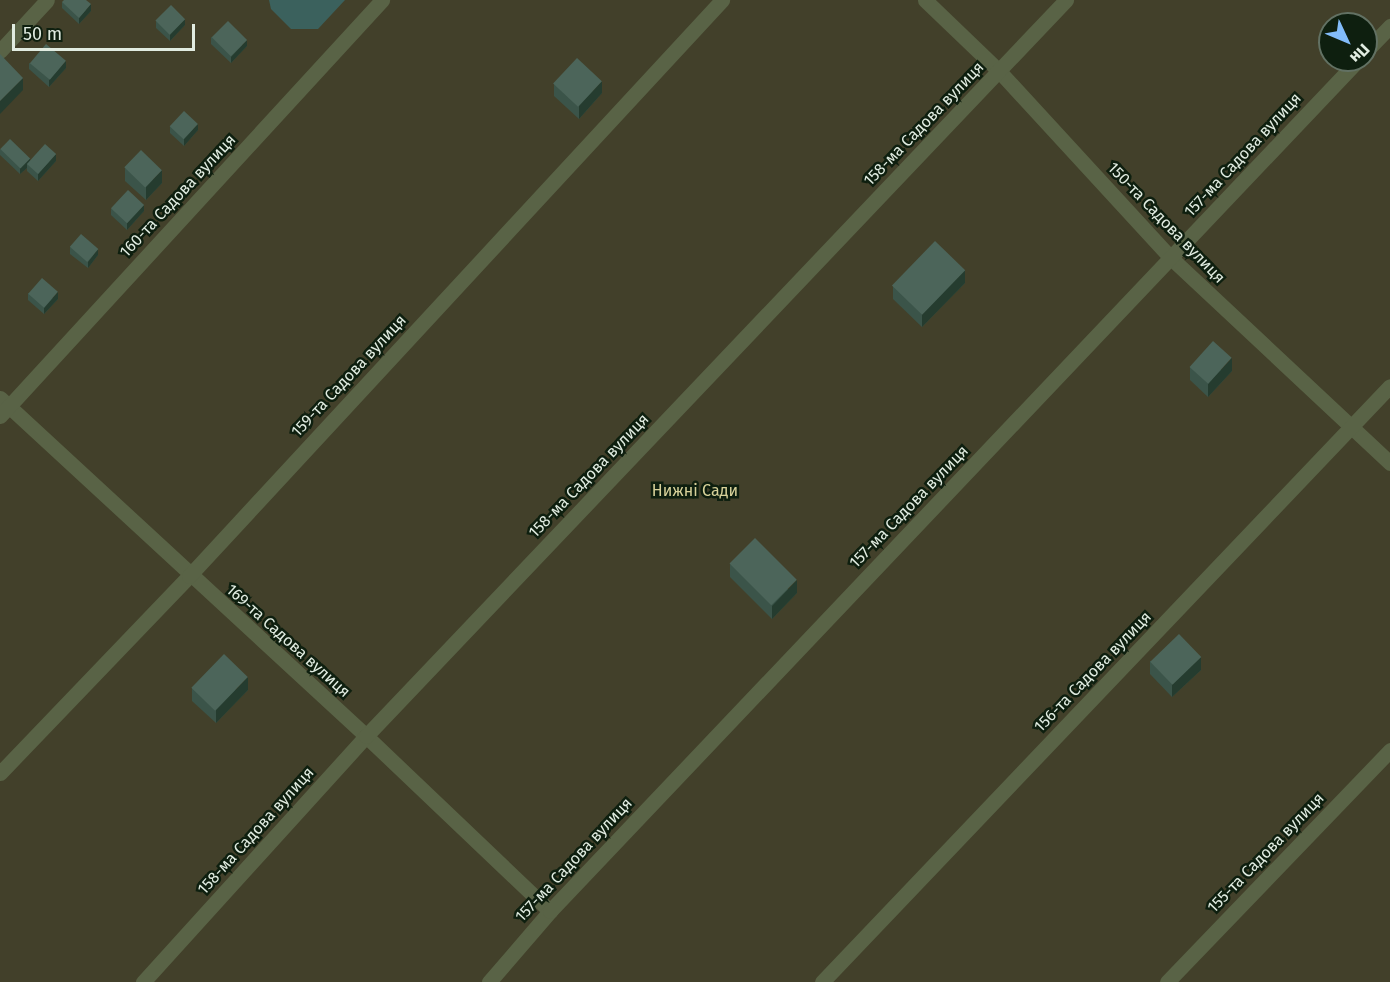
<!DOCTYPE html>
<html>
<head>
<meta charset="utf-8">
<style>
  body { margin:0 }
  #map { position:relative; width:1390px; height:982px; overflow:hidden; background:#182918; font-family:"Fira Sans",sans-serif }
  div>[style] { position:absolute }
  .green>* { inset:0; background:#42402a }
  .water>* { inset:0; background:#3b615d }
  .street>* { height:15px; margin:-7.5px; padding:0 7.5px; transform-origin:7.5px; border-radius:7.5px; background:#596346 }
  .wall>* { inset:0; background:#3b5449 }
  .shaded-wall>* { inset:0; background:#253c2f }
  .building>* { inset:0; background:#4c655a; transform-origin:0 0 }
  span { translate:-50% -50%; white-space:nowrap; text-align:center; line-height:1.15; -webkit-text-stroke:5px #0e1f0f; paint-order:stroke }
  .street-label { font-size:16px; color:#e1ece1 }
  .park-label { font-size:16px; color:#d8d29a }
  .north { position:absolute; left:1318px; top:12px; width:60px; height:60px; box-sizing:border-box; background:#0e1f0f; border:2px solid #627163; border-radius:50%; rotate:134deg; font-size:16px; font-weight:700; line-height:24px; text-align:center; color:#e1ece1 }
  .north::after { content:''; display:block; margin:auto; width:21px; height:27px; background:#82bcfa; clip-path:polygon(50% 0,100% 100%,50% 72%,0 100%) }
  .scale { position:absolute; left:12px; top:24px; width:183px; height:27px; box-sizing:border-box; border:3px solid #e1ece1; border-top:0; padding-left:8px; font-size:18px; line-height:21px; white-space:nowrap; color:#e1ece1; -webkit-text-stroke:4px #0e1f0f; paint-order:stroke }
</style>
</head>
<body>
<div id="map">
  <div class="green">
    <i style="clip-path:polygon(evenodd,0 0,1390px 0,1390px 982px,0 982px,0 0,1330px 24px,1366px 24px,1366px 60px,1330px 60px,1330px 24px)"></i>
  </div>
  <div class="water">
    <i style="clip-path:polygon(269px 0,345px 0,318px 29px,291px 29px,271px 9px)"></i>
  </div>
  <div class="street">
    <i style="left:925px;top:0;width:103px;rotate:43.8deg"></i>
    <i style="left:999px;top:71px;width:254px;rotate:47.4deg"></i>
    <i style="left:1171px;top:258px;width:300px;rotate:43.1deg"></i>
    <i style="left:0;top:51px;width:69px;rotate:-47.3deg"></i>
    <i style="left:1366px;top:51px;width:35px;rotate:-46deg"></i>
    <i style="left:0;top:398px;width:498px;rotate:42.7deg"></i>
    <i style="left:366px;top:736px;width:254px;rotate:43.6deg"></i>
    <i style="left:0;top:416px;width:565px;rotate:-47.44deg"></i>
    <i style="left:0;top:773px;width:273px;rotate:-46.2deg"></i>
    <i style="left:189px;top:576px;width:785px;rotate:-47.22deg"></i>
    <i style="left:143px;top:982px;width:332px;rotate:-47.8deg"></i>
    <i style="left:366px;top:736px;width:1016px;rotate:-46.44deg"></i>
    <i style="left:489px;top:982px;width:94px;rotate:-49.3deg"></i>
    <i style="left:550px;top:911px;width:1173px;rotate:-46.48deg"></i>
    <i style="left:822px;top:982px;width:823px;rotate:-46.38deg"></i>
    <i style="left:1167px;top:982px;width:322px;rotate:-46.1deg"></i>
  </div>
  <div class="wall">
    <i style="clip-path:polygon(62px 2px,91px 11px,79px 24px,62px 8px)"></i>
    <i style="clip-path:polygon(156px 21px,185px 25px,170px 41px,156px 28px)"></i>
    <i style="clip-path:polygon(211px 37px,247px 46px,231px 63px,211px 44px)"></i>
    <i style="clip-path:polygon(29px 63px,66px 68px,49px 87px,29px 69px)"></i>
    <i style="clip-path:polygon(554px 84px,602px 93px,579px 119px,554px 96px)"></i>
    <i style="clip-path:polygon(170px 126px,198px 130px,184px 146px,170px 133px)"></i>
    <i style="clip-path:polygon(0 149px,30px 161px,56px 161px,38px 181px,27px 171px,27px 168px,20px 174px,0 155px)"></i>
    <i style="clip-path:polygon(125px 168px,162px 183px,146px 200px,125px 181px)"></i>
    <i style="clip-path:polygon(111px 209px,144px 211px,127px 230px,111px 215px)"></i>
    <i style="clip-path:polygon(70px 247px,98px 255px,88px 268px,70px 254px)"></i>
    <i style="clip-path:polygon(965px 283px,922px 327px,893px 299px,893px 286px)"></i>
    <i style="clip-path:polygon(28px 293px,58px 299px,44px 314px,28px 300px)"></i>
    <i style="clip-path:polygon(1190px 367px,1232px 371px,1208px 397px,1190px 380px)"></i>
    <i style="clip-path:polygon(730px 564px,797px 593px,772px 619px,730px 577px)"></i>
    <i style="clip-path:polygon(1150px 661px,1201px 670px,1172px 697px,1150px 674px)"></i>
    <i style="clip-path:polygon(192px 688px,248px 690px,216px 723px,192px 701px)"></i>
  </div>
  <div class="shaded-wall">
    <i style="clip-path:polygon(91px 4px,91px 11px,79px 24px,79px 18px)"></i>
    <i style="clip-path:polygon(185px 19px,185px 25px,170px 41px,170px 35px)"></i>
    <i style="clip-path:polygon(247px 40px,247px 46px,231px 63px,231px 57px)"></i>
    <i style="clip-path:polygon(66px 61px,66px 68px,49px 87px,49px 80px)"></i>
    <i style="clip-path:polygon(23px 78px,23px 90px,0 114px,0 101px)"></i>
    <i style="clip-path:polygon(602px 81px,602px 93px,579px 119px,579px 106px)"></i>
    <i style="clip-path:polygon(198px 124px,198px 130px,184px 146px,184px 139px)"></i>
    <i style="clip-path:polygon(56px 154px,56px 161px,38px 181px,38px 174px)"></i>
    <i style="clip-path:polygon(30px 158px,30px 164px,27px 164px,27px 168px,20px 174px,20px 168px)"></i>
    <i style="clip-path:polygon(162px 170px,162px 183px,146px 200px,146px 187px)"></i>
    <i style="clip-path:polygon(144px 205px,144px 211px,127px 230px,127px 223px)"></i>
    <i style="clip-path:polygon(98px 249px,98px 255px,88px 268px,88px 262px)"></i>
    <i style="clip-path:polygon(965px 270px,965px 283px,922px 327px,922px 314px)"></i>
    <i style="clip-path:polygon(58px 292px,58px 299px,44px 314px,44px 308px)"></i>
    <i style="clip-path:polygon(1232px 358px,1232px 371px,1208px 397px,1208px 384px)"></i>
    <i style="clip-path:polygon(797px 580px,797px 593px,772px 619px,772px 606px)"></i>
    <i style="clip-path:polygon(1201px 657px,1201px 670px,1172px 697px,1172px 684px)"></i>
    <i style="clip-path:polygon(248px 677px,248px 690px,216px 723px,216px 710px)"></i>
  </div>
  <div class="building">
    <i style="clip-path:polygon(64px 0,86px 0,91px 4px,79px 18px,62px 2px)"></i>
    <i style="left:171px;top:5px;width:20px;height:22px;rotate:45deg"></i>
    <i style="left:228px;top:21px;width:27px;height:23px;rotate:45deg"></i>
    <i style="left:46px;top:44px;width:26px;height:25px;rotate:40deg"></i>
    <i style="clip-path:polygon(0 54px,23px 78px,0 101px)"></i>
    <i style="left:577px;top:58px;width:34px;height:35px;rotate:43deg"></i>
    <i style="left:184px;top:111px;width:19px;height:21px;rotate:43deg"></i>
    <i style="left:10px;top:139px;width:28px;height:14px;rotate:44deg"></i>
    <i style="left:45px;top:144px;width:15px;height:27px;rotate:42deg"></i>
    <i style="left:141px;top:150px;width:29px;height:24px;rotate:44deg"></i>
    <i style="left:128px;top:190px;width:22px;height:25px;rotate:43deg"></i>
    <i style="left:81px;top:234px;width:23px;height:17px;rotate:41deg"></i>
    <i style="left:935px;top:241px;width:42px;height:62px;rotate:44deg"></i>
    <i style="left:42px;top:278px;width:21px;height:21px;rotate:41deg"></i>
    <i style="left:1213px;top:341px;width:25px;height:35px;rotate:42deg"></i>
    <i style="left:755px;top:538px;width:59px;height:36px;rotate:45deg"></i>
    <i style="left:1179px;top:634px;width:32px;height:40px;rotate:46deg"></i>
    <i style="left:224px;top:654px;width:33px;height:47px;rotate:44deg"></i>
  </div>
  <div class="street-label">
    <span style="left:924px;top:124px;rotate:-46deg">158-ма Садова вулиця</span>
    <span style="left:1243px;top:155px;rotate:-47deg">157-ма Садова вулиця</span>
    <span style="left:178px;top:196px;rotate:-47deg">160-та Садова вулиця</span>
    <span style="left:1166px;top:223px;rotate:46deg">150-та Садова вулиця</span>
    <span style="left:349px;top:376px;rotate:-47deg">159-та Садова вулиця</span>
    <span style="left:589px;top:476px;rotate:-46deg">158-ма Садова вулиця</span>
    <span style="left:909px;top:507px;rotate:-46deg">157-ма Садова вулиця</span>
    <span style="left:288px;top:641px;rotate:42deg">169-та Садова вулиця</span>
    <span style="left:1093px;top:672px;rotate:-46deg">156-та Садова вулиця</span>
    <span style="left:256px;top:831px;rotate:-48deg">158-ма Садова вулиця</span>
    <span style="left:1266px;top:853px;rotate:-46deg">155-та Садова вулиця</span>
    <span style="left:574px;top:860px;rotate:-47deg">157-ма Садова вулиця</span>
  </div>
  <div class="park-label">
    <span style="left:695px;top:491px">Нижні Сади</span>
  </div>
  <div class="north">Пн</div>
  <div class="scale">50 m</div>
</div>
</body>
</html>
